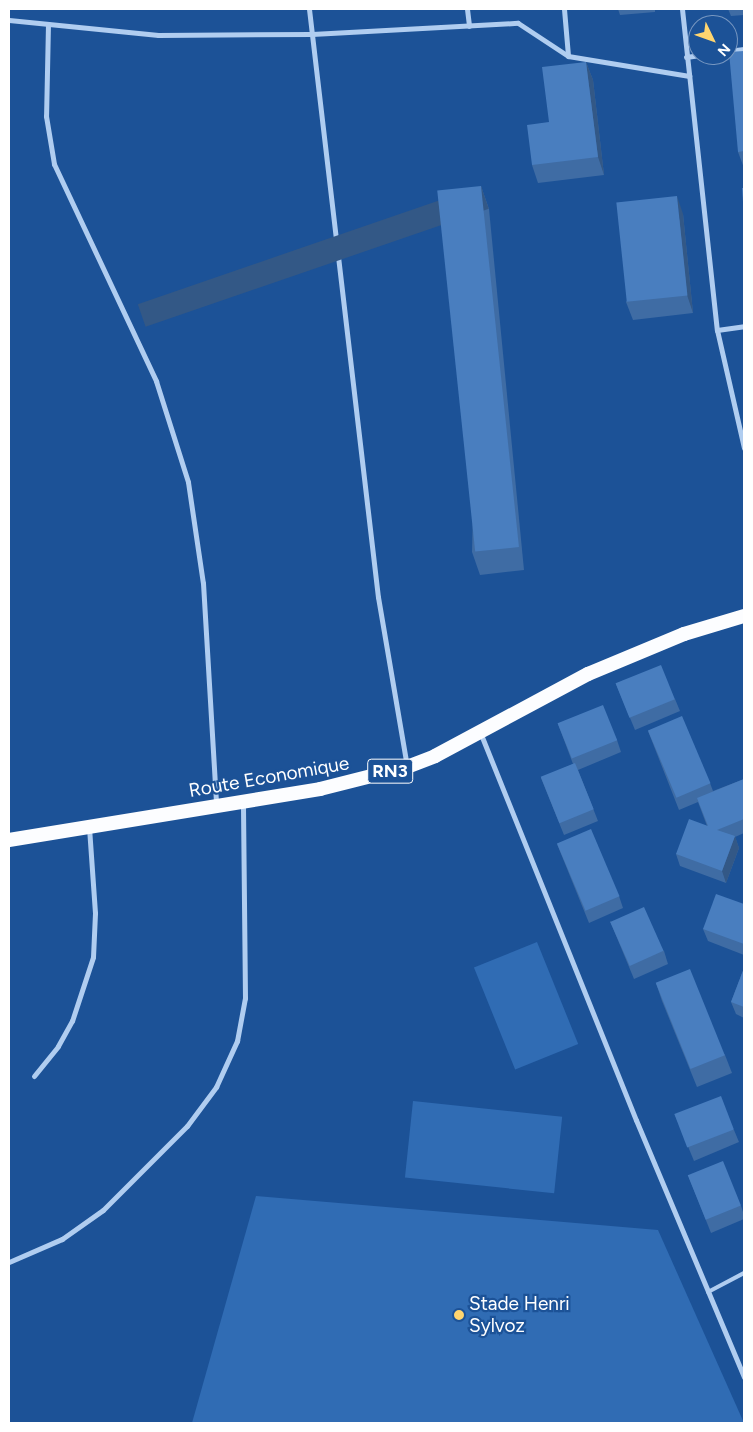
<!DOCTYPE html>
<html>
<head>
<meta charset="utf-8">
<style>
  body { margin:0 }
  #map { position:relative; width:753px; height:1432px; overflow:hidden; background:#1c5297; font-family:Figtree,sans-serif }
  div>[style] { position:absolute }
  .green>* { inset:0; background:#306cb4; transform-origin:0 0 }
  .service>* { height:4px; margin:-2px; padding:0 2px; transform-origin:2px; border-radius:2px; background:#b0cdf0 }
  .minor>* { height:5px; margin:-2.5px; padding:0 2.5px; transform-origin:2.5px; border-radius:2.5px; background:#b0cdf0 }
  .trunk>* { height:14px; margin:-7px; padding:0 7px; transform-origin:7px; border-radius:7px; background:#fcfdff }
  .wall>* { inset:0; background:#3f6ca4 }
  .shaded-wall>* { inset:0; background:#335886; transform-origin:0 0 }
  .building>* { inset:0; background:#497ebf; transform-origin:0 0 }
  .dots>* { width:14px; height:14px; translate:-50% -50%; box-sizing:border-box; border:2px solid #1c5297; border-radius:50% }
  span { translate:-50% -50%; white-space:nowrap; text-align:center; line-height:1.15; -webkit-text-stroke:4.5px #1c5297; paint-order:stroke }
  .shield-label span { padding:1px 4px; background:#1c5297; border:1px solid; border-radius:4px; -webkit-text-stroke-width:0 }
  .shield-label { font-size:18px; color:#fff; font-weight:700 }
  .street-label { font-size:19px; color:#fff }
  .poi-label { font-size:19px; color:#fff }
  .left { translate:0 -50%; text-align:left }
  .frame { position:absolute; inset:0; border:10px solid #fff; pointer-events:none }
  .north { position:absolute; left:688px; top:15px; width:50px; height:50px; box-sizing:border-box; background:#1c5297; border:1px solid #7797c1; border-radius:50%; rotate:132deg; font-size:14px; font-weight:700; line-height:20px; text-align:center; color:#fff }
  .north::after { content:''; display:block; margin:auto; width:18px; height:22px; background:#ffd56f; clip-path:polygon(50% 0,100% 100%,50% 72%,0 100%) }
</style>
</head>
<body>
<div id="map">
  <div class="green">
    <i style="left:537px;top:942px;width:110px;height:68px;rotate:68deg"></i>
    <i style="left:413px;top:1101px;width:150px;height:77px;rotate:6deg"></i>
    <i style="clip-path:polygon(256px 1196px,658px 1230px,744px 1423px,192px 1423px)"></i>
  </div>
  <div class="service">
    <i style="left:708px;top:1292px;width:41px;rotate:-27.8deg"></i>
  </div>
  <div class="minor">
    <i style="left:309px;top:9px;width:592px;rotate:83.31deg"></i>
    <i style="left:378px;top:597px;width:172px;rotate:80.3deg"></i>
    <i style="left:467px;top:9px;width:17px;rotate:83deg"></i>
    <i style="left:564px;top:9px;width:47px;rotate:85.1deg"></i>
    <i style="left:682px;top:9px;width:323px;rotate:83.8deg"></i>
    <i style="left:717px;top:330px;width:121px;rotate:77.1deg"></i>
    <i style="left:9px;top:20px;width:150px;rotate:5.7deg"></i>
    <i style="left:158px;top:35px;width:154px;rotate:-0.4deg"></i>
    <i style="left:312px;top:34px;width:206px;rotate:-3.1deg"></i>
    <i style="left:518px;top:23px;width:60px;rotate:33.4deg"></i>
    <i style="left:568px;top:56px;width:123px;rotate:9.4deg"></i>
    <i style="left:48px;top:24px;width:92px;rotate:91.2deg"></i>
    <i style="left:46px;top:116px;width:49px;rotate:80.5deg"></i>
    <i style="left:54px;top:164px;width:240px;rotate:64.8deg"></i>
    <i style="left:156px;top:381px;width:106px;rotate:72.4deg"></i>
    <i style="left:188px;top:482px;width:102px;rotate:81.6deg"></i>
    <i style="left:203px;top:583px;width:221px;rotate:86.6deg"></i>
    <i style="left:728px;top:51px;width:16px;rotate:-7deg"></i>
    <i style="left:686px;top:57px;width:14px;rotate:-8deg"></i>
    <i style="left:717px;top:330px;width:27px;rotate:-8deg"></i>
    <i style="left:480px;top:732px;width:418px;rotate:68.1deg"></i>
    <i style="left:636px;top:1120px;width:279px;rotate:67.2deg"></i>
    <i style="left:34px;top:1076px;width:38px;rotate:-51deg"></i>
    <i style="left:58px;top:1046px;width:29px;rotate:-61deg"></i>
    <i style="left:72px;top:1021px;width:67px;rotate:-71.8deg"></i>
    <i style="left:93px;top:957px;width:44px;rotate:-87.4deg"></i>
    <i style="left:95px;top:913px;width:86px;rotate:-94deg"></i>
    <i style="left:9px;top:1262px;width:58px;rotate:-23.5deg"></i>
    <i style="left:62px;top:1239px;width:50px;rotate:-35.3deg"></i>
    <i style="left:103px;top:1210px;width:119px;rotate:-45deg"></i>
    <i style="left:187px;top:1126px;width:49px;rotate:-53.4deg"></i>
    <i style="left:216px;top:1087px;width:51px;rotate:-65.5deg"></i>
    <i style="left:237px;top:1041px;width:44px;rotate:-79.5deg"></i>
    <i style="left:245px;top:998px;width:196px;rotate:-90.6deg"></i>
  </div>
  <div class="trunk">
    <i style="left:9px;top:840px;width:315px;rotate:-9.3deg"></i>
    <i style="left:320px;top:789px;width:90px;rotate:-14.2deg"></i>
    <i style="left:407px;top:767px;width:30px;rotate:-21deg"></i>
    <i style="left:435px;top:756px;width:174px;rotate:-28.2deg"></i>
    <i style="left:588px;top:674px;width:104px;rotate:-22.6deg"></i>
    <i style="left:684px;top:634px;width:63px;rotate:-16.7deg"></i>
  </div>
  <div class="wall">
    <i style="clip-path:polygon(618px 9px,655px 9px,655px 12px,620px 15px)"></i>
    <i style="clip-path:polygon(728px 9px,744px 9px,744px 15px,731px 16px)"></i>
    <i style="clip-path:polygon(744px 51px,744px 168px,738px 152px)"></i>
    <i style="clip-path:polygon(586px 62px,593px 80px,604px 175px,538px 183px,532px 165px)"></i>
    <i style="clip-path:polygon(481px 186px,489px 209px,524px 570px,480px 575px,472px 552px)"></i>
    <i style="clip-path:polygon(683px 214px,693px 313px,633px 320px,626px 302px)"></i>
    <i style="clip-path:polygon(616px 684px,675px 699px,680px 711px,635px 730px)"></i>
    <i style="clip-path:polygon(558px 724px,617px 740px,621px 752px,578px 770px,598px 821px,564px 835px,541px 778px,573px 764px)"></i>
    <i style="clip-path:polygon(648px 731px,710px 783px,713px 791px,744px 779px,744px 833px,735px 837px,739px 848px,726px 883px,680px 866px,676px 854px,707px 826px,698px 802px,679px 810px)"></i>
    <i style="clip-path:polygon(557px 844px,619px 896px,623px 908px,589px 923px)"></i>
    <i style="clip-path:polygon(744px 904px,744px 955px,708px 941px,703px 929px)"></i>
    <i style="clip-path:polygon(610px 921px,664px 951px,668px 964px,634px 979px)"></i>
    <i style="clip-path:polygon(744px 968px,744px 1018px,736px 1014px,731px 1002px)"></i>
    <i style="clip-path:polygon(656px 983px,725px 1055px,732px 1073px,697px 1087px,662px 1001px)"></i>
    <i style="clip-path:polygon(675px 1115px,734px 1130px,739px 1142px,694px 1161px)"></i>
    <i style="clip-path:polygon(688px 1175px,741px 1206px,744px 1215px,744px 1219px,711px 1233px)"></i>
  </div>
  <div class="shaded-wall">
    <i style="clip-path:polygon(586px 62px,593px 80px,604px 175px,598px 157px)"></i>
    <i style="left:481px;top:186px;width:24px;height:363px;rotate:71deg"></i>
    <i style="clip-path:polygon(677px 196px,683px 214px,693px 313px,687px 295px)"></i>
    <i style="clip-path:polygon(735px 836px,739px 848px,726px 883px,722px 871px)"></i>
  </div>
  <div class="building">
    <i style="clip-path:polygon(744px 51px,744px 151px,738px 152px,729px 52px)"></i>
    <i style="clip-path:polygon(586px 62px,598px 157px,532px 165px,527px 125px,549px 122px,542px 67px)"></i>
    <i style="left:481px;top:186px;width:363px;height:44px;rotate:84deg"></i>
    <i style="clip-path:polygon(742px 188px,744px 188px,744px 215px)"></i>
    <i style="left:677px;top:196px;width:100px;height:61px;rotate:84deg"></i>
    <i style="left:661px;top:665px;width:37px;height:49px;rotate:68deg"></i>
    <i style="left:603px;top:705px;width:38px;height:49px;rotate:68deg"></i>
    <i style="left:682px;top:716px;width:73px;height:37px;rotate:67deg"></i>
    <i style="left:575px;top:763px;width:50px;height:37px;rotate:68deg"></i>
    <i style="clip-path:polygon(744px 779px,744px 819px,717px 830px,735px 836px,722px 871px,676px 854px,689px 819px,708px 826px,697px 798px)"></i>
    <i style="left:591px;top:829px;width:73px;height:37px;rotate:67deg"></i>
    <i style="clip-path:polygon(716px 894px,744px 904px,744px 944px,703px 929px)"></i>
    <i style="left:644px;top:907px;width:48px;height:37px;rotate:66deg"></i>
    <i style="clip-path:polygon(744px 968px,744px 1007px,731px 1002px)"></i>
    <i style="left:690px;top:969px;width:93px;height:37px;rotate:68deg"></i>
    <i style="left:721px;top:1096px;width:36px;height:50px;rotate:69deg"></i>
    <i style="left:723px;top:1161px;width:48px;height:38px;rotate:68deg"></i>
  </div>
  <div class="dots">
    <i style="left:459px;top:1315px;background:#ffd56f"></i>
  </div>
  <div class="shield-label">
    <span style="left:390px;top:771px">RN3</span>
  </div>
  <div class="street-label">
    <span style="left:269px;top:777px;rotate:-10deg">Route Economique</span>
  </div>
  <div class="poi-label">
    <span class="left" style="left:469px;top:1315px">Stade Henri<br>Sylvoz</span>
  </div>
  <div class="frame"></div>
  <div class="north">N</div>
</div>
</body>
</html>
